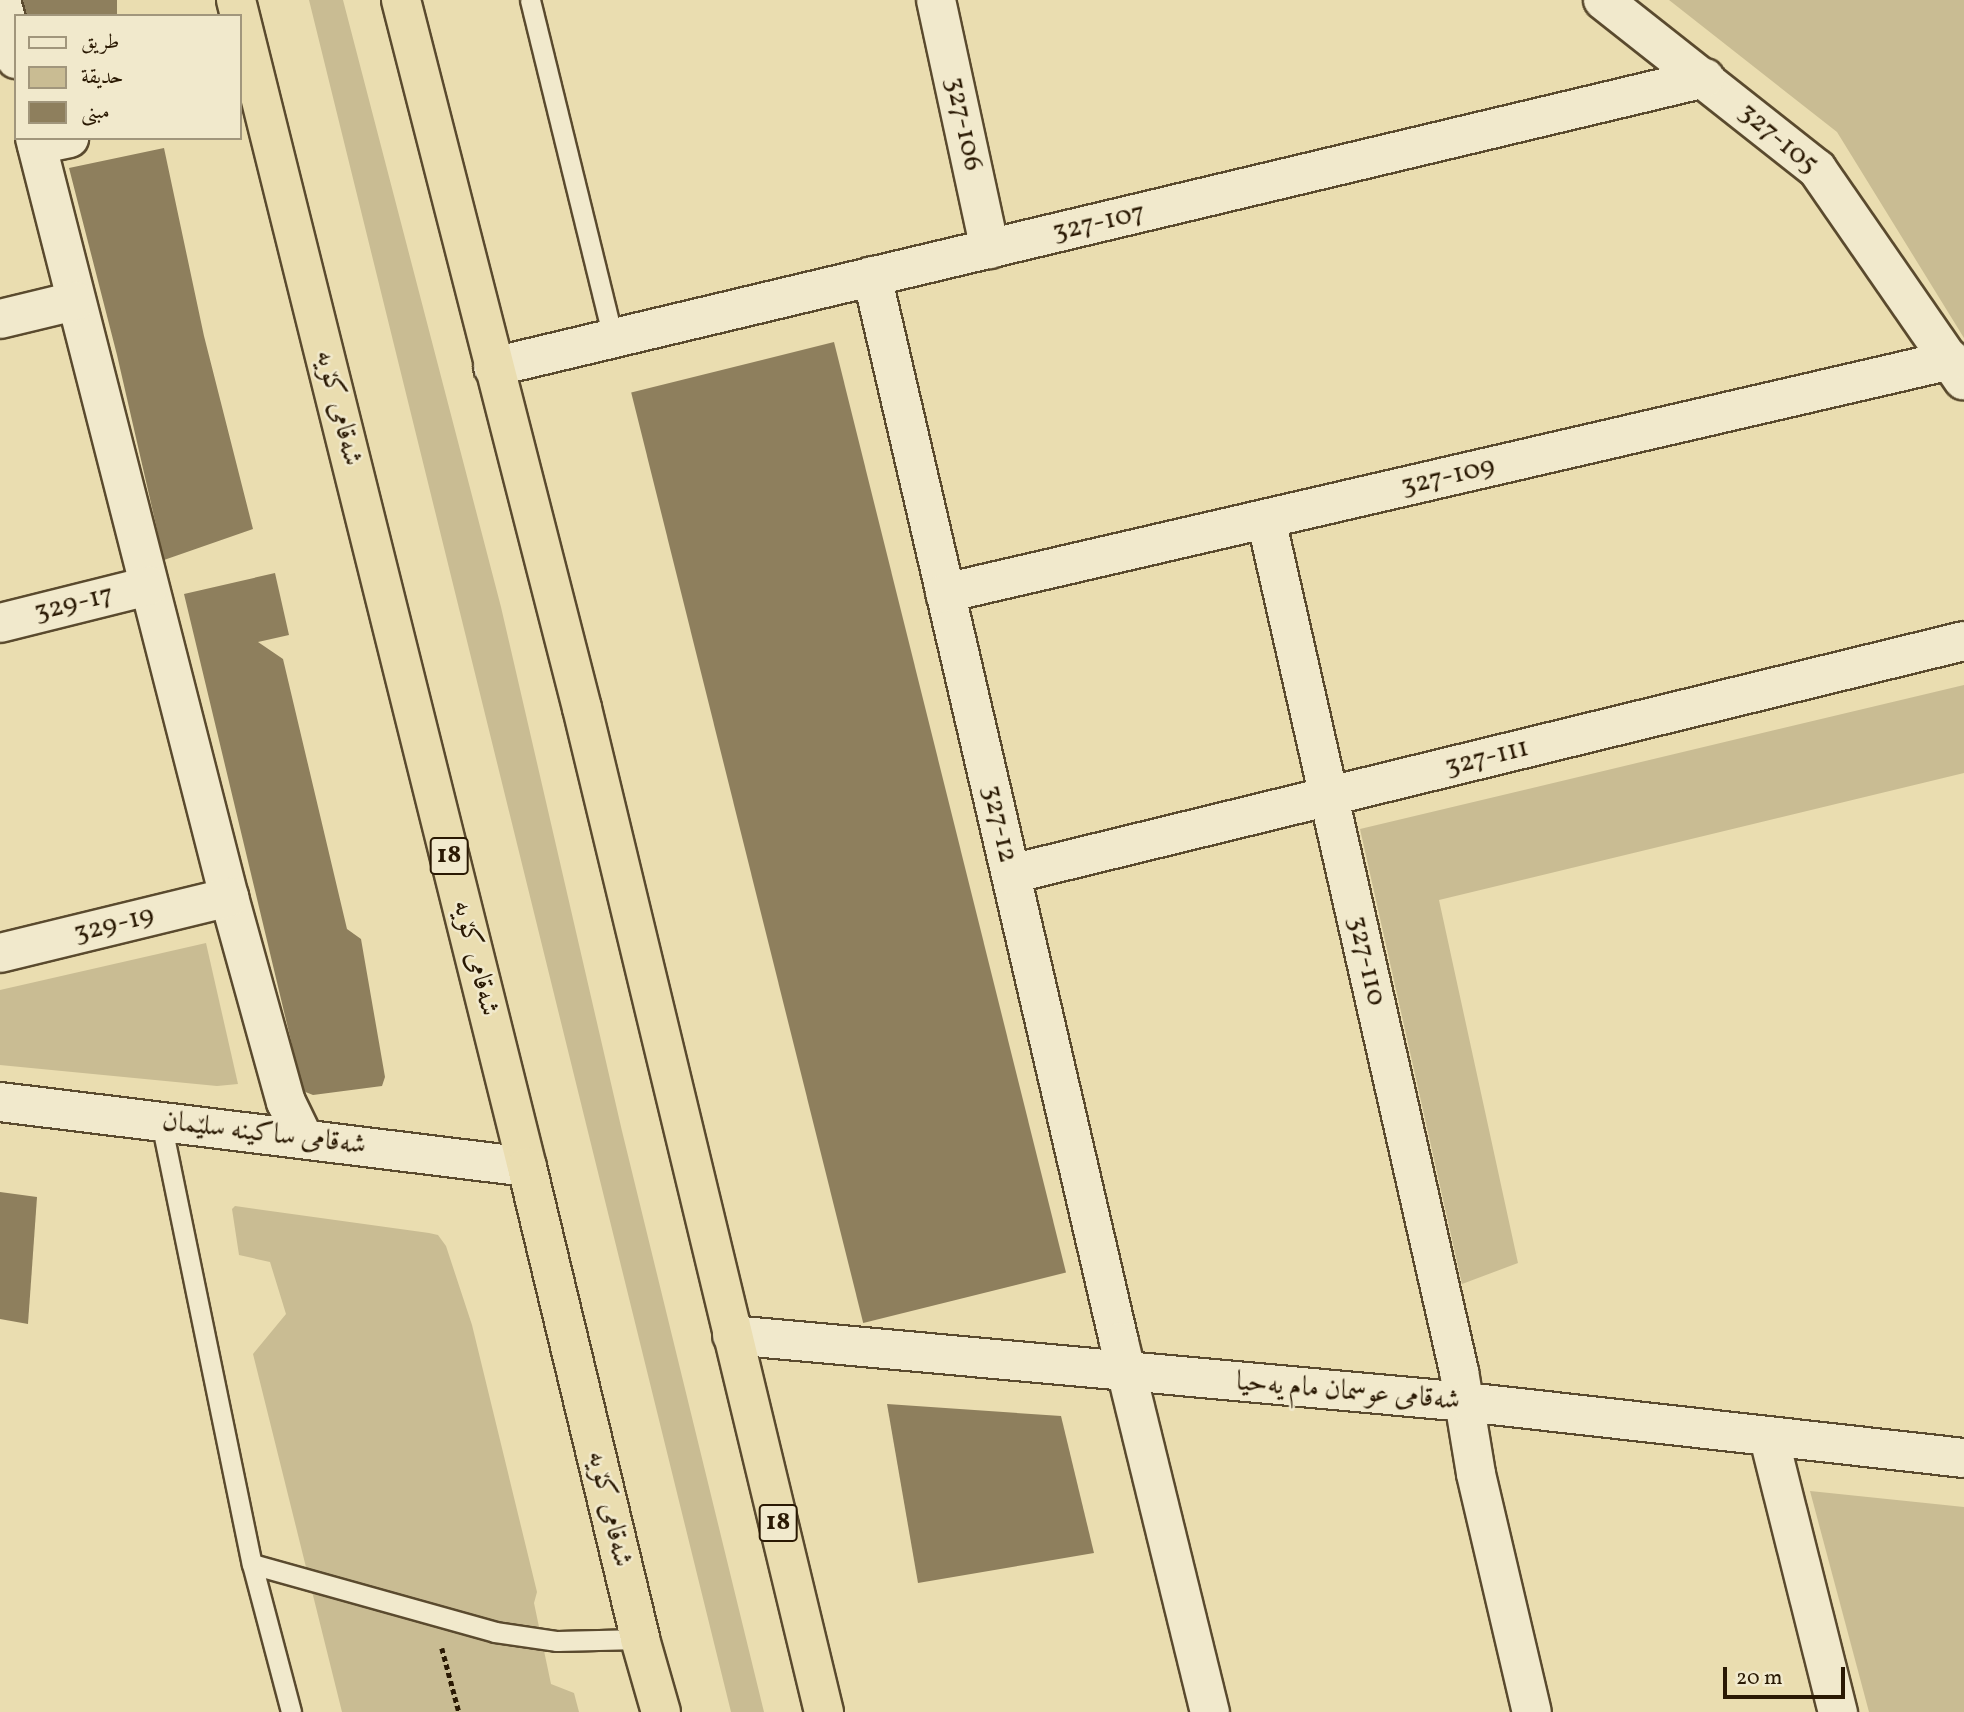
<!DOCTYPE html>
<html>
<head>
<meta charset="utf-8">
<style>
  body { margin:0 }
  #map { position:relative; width:1964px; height:1712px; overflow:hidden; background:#eaddb0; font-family:Vollkorn,Amiri,serif }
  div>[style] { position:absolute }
  .green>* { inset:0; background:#c9bc93 }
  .building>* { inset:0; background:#8e7f5d; transform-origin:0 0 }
  .path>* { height:4.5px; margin-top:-2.25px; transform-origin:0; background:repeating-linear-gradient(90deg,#2a1903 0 5px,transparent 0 8.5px) }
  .roads { filter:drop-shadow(2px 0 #5a4a2e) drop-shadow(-2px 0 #5a4a2e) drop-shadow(0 2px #5a4a2e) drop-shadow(0 -2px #5a4a2e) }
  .lane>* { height:19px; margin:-9.5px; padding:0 9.5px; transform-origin:9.5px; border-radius:9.5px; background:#f1e9cc }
  .street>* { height:38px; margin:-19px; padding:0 19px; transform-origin:19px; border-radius:19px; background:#f1e9cc }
  .secondary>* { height:38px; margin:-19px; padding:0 19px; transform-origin:19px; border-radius:19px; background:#f1e9cc }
  .highway>* { height:38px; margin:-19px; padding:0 19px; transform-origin:19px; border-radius:19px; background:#eaddb0 }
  span { translate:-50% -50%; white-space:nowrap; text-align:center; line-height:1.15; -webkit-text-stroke:5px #f1e9cc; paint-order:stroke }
  .shield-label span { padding:2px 5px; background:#f1e9cc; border:2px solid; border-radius:5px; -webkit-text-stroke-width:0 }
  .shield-label { font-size:26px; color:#2a1903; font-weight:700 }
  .street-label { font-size:28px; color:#2a1903 }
  .legend { position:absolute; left:14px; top:14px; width:228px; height:126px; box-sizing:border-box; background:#f1e9cc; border:2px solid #a1967c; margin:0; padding:9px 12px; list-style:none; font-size:21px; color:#2a1903 }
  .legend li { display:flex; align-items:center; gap:14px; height:35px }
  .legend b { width:35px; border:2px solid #a1967c }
  .scale { position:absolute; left:1723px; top:1667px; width:122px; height:32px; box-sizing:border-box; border:4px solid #2a1903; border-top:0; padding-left:9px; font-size:21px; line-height:24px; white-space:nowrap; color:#2a1903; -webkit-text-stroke:5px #f1e9cc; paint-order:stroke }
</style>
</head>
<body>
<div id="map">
  <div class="green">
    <i style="clip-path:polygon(309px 0,343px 0,501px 607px,622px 1131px,764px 1712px,731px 1712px)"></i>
    <i style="clip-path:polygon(1669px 0,1964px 0,1964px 338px,1837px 132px)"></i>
    <i style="clip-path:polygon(1964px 685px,1964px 773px,1439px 900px,1518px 1263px,1462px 1284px,1360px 829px)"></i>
    <i style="clip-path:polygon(206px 943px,238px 1084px,217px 1086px,0 1065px,0 990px)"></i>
    <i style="clip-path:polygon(235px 1206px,429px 1233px,438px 1235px,446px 1246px,472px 1325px,537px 1592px,534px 1603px,551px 1684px,574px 1693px,579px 1712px,342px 1712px,253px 1354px,286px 1314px,270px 1262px,239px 1255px,232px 1209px)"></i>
    <i style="clip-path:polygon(1810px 1491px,1964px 1507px,1964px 1712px,1869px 1712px)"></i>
  </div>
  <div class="building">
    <i style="left:23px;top:0;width:94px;height:16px"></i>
    <i style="clip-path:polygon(164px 148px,204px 336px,253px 529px,164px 560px,117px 355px,69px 168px)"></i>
    <i style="left:834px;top:342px;width:959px;height:209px;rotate:76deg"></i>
    <i style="clip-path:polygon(275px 573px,289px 635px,258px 642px,283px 659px,347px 929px,361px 939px,385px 1077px,382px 1086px,313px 1095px,303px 1091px,184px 594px)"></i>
    <i style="clip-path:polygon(0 1192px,37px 1197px,28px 1324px,0 1319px)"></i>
    <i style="clip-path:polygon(887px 1404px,1061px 1416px,1094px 1553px,918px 1583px)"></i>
  </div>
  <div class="path">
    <i style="left:442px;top:1648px;width:66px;rotate:75.1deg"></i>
  </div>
  <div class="roads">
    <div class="lane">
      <i style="left:530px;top:0;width:348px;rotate:76.2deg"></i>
      <i style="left:161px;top:1122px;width:451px;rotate:78.4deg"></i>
      <i style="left:252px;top:1564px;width:153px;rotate:75.2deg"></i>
      <i style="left:252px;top:1564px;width:252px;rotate:15.6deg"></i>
      <i style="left:495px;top:1632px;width:63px;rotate:8.3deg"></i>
      <i style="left:557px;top:1641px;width:83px;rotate:-1.4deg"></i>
    </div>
    <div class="street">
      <i style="left:1px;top:0;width:61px;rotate:75.7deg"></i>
      <i style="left:936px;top:0;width:255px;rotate:77.8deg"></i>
      <i style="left:1603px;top:0;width:273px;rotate:38.3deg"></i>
      <i style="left:1817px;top:169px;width:257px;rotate:55.3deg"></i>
      <i style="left:35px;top:138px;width:783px;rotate:75.66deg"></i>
      <i style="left:229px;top:897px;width:213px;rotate:74.5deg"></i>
      <i style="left:286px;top:1102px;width:41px;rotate:64.1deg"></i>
      <i style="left:37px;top:145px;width:33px;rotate:-12deg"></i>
      <i style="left:872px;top:276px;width:1094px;rotate:76.95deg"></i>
      <i style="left:1119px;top:1342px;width:381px;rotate:76.2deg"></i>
      <i style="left:0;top:319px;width:77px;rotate:-13.5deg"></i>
      <i style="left:493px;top:367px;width:1246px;rotate:-13.41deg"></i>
      <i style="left:1266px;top:519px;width:874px;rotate:77.24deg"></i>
      <i style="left:1459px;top:1371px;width:104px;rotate:80.6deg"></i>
      <i style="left:1476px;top:1474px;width:244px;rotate:76.8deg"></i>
      <i style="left:945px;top:593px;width:1033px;rotate:-13.04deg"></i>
      <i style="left:0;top:623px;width:153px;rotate:-14deg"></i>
      <i style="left:1011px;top:874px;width:981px;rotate:-13.74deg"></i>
      <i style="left:0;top:953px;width:236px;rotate:-13.7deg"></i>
      <i style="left:1769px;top:1438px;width:283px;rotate:75.9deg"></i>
    </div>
    <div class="secondary">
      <i style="left:0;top:1102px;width:531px;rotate:7.03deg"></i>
      <i style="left:732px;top:1335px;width:737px;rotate:5.22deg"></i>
      <i style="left:1466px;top:1402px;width:501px;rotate:6.42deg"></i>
    </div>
    <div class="highway">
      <i style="left:236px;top:0;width:1203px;rotate:76deg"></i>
      <i style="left:527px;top:1167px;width:485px;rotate:76.5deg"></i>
      <i style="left:640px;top:1639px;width:76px;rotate:74deg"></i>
      <i style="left:401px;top:0;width:731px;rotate:75.66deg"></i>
      <i style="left:582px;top:708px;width:1033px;rotate:76.45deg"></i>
    </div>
  </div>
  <div class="shield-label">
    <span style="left:449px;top:856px">18</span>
    <span style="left:778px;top:1523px">18</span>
  </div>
  <div class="street-label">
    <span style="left:963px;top:124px;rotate:78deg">327-106</span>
    <span style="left:1778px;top:139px;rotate:40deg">327-105</span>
    <span style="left:1099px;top:223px;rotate:-13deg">327-107</span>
    <span style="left:338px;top:408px;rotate:76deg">شەقامی کۆیە</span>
    <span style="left:1448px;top:477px;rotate:-13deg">327-109</span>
    <span style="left:74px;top:604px;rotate:-14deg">329-17</span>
    <span style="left:1487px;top:758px;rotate:-14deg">327-111</span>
    <span style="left:999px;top:824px;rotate:77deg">327-12</span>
    <span style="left:114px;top:925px;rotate:-14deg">329-19</span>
    <span style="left:475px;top:958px;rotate:76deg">شەقامی کۆیە</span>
    <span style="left:1366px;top:961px;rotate:77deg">327-110</span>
    <span style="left:264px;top:1134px;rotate:7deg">شەقامی ساکینە سلێمان</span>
    <span style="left:1348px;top:1392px;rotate:5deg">شەقامی عوسمان مام یەحیا</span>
    <span style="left:609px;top:1509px;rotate:77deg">شەقامی کۆیە</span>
  </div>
  <ul class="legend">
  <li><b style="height:9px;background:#f1e9cc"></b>طريق</li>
  <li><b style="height:19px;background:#c9bc93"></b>حديقة</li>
  <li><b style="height:19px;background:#8e7f5d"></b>مبنى</li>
  </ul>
  <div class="scale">20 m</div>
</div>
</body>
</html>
